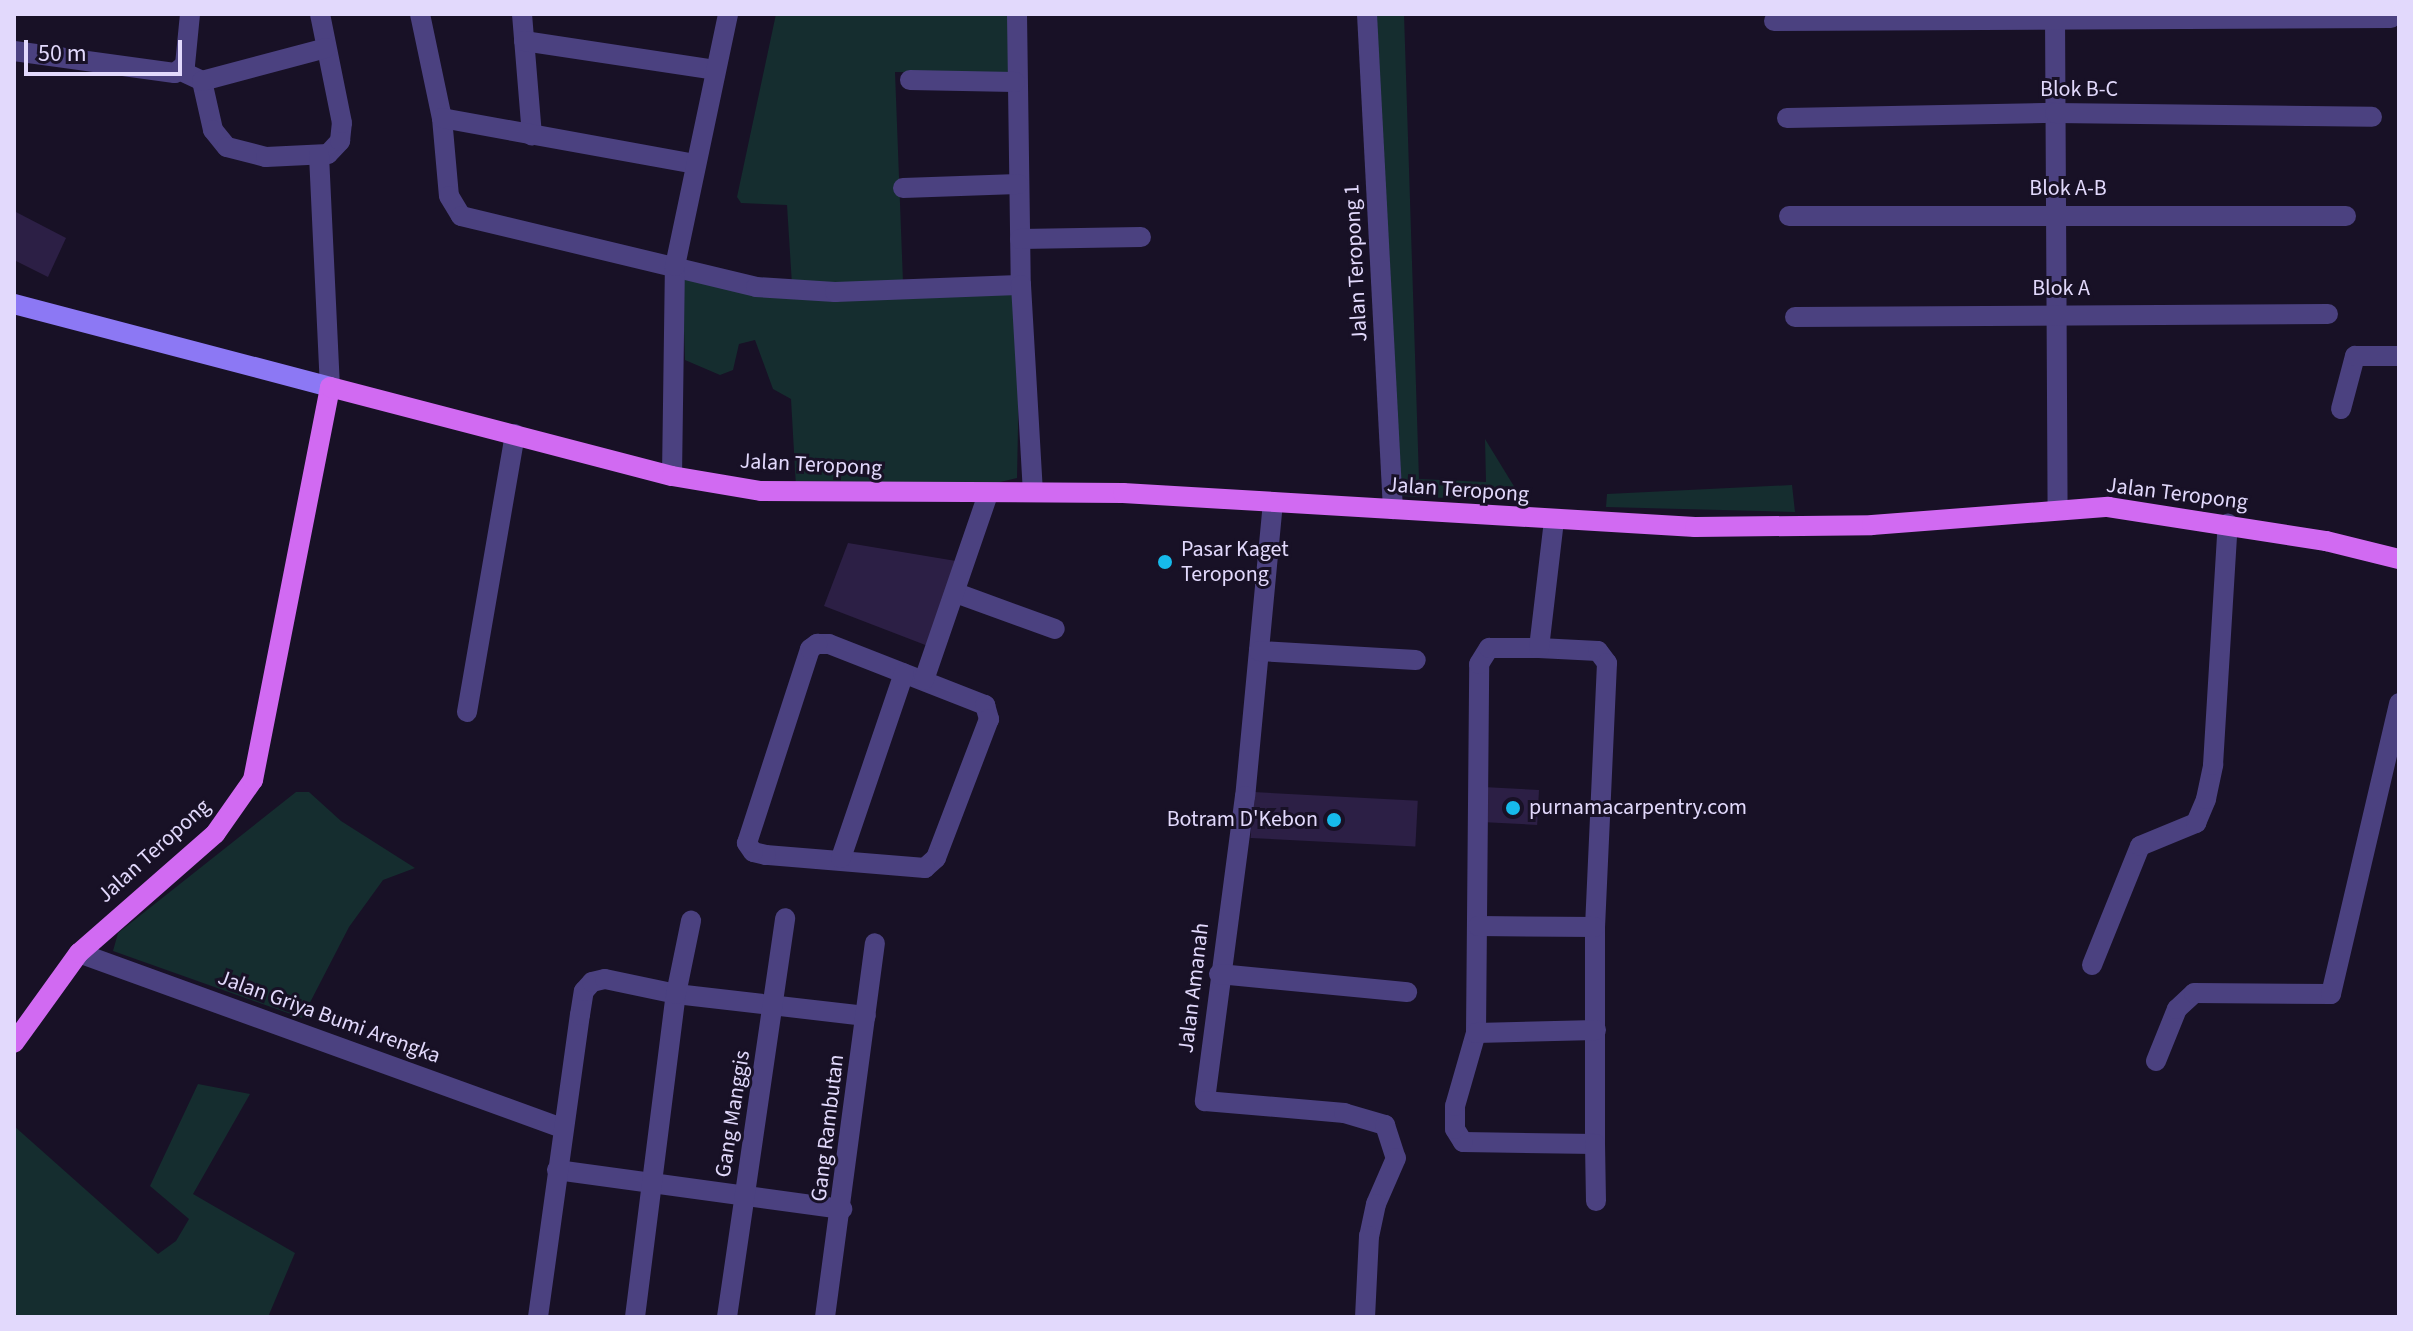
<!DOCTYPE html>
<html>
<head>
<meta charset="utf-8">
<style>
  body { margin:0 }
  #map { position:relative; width:2413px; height:1331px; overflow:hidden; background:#181126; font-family:"Source Sans 3",sans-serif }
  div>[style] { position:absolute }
  .green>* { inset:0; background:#152d2f }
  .building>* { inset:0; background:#2c1f45; transform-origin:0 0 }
  .street>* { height:20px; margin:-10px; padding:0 10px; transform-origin:10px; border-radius:10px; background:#4b4180 }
  .secondary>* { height:20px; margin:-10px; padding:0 10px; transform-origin:10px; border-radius:10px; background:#8c78f4 }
  .primary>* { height:20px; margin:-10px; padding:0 10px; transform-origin:10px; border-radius:10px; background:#d16af2 }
  .dots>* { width:22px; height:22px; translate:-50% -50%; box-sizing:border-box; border:4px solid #181126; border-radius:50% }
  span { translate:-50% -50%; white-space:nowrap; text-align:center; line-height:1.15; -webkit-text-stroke:6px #181126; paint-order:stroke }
  .street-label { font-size:22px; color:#e2d9fc }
  .poi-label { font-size:22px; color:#e2d9fc }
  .left { translate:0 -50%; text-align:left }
  .right { translate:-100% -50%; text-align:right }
  .frame { position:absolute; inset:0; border:16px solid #e2d9fc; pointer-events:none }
  .scale { position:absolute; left:24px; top:40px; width:158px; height:36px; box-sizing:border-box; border:4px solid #e2d9fc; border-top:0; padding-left:10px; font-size:24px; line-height:28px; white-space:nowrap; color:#e2d9fc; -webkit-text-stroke:6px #181126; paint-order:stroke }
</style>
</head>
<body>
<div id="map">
  <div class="green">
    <i style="clip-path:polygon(776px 14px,1010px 14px,1010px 74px,895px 72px,903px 282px,792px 285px,787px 205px,741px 203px,737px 197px)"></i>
    <i style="clip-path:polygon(1373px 14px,1404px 14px,1419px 479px,1486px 482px,1485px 439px,1523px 501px,1397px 496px)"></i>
    <i style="clip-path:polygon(682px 273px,720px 281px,1013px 291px,1019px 378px,1017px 478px,992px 484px,796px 487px,791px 399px,773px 389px,755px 340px,739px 344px,733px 370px,720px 375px,685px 360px)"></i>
    <i style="clip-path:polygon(1792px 485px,1795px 512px,1606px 507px,1607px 494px)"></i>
    <i style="clip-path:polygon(296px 792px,309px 792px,341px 821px,415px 868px,383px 880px,349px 927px,302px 1018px,113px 951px,118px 933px)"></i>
    <i style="clip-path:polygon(198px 1084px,250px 1094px,193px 1194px,295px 1253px,268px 1317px,14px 1317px,14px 1126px,158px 1254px,176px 1241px,189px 1219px,150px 1186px)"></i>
  </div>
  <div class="building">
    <i style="clip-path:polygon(14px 211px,66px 238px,48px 277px,14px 260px)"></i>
    <i style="clip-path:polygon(848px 543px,956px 561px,928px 646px,824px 606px)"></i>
    <i style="left:1539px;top:790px;width:35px;height:51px;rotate:93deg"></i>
    <i style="left:1253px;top:792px;width:165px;height:46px;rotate:3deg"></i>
  </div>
  <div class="street">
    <i style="left:420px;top:14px;width:106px;rotate:78.1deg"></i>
    <i style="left:442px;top:118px;width:78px;rotate:84.9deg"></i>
    <i style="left:449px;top:196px;width:23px;rotate:59deg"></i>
    <i style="left:461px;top:216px;width:303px;rotate:13.5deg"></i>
    <i style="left:756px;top:287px;width:79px;rotate:3.6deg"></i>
    <i style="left:835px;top:292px;width:186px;rotate:-2.2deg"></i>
    <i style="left:522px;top:14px;width:122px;rotate:85.3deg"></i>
    <i style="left:1017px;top:14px;width:271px;rotate:89.2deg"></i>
    <i style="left:1021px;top:285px;width:207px;rotate:86.7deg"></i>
    <i style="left:1367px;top:14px;width:496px;rotate:87deg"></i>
    <i style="left:2055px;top:14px;width:494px;rotate:89.7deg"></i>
    <i style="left:1774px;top:21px;width:617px;rotate:-0.28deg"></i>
    <i style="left:524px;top:41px;width:193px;rotate:8.6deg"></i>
    <i style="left:14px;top:51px;width:162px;rotate:7.8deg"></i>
    <i style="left:175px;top:73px;width:13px;rotate:-39deg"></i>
    <i style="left:185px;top:65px;width:51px;rotate:-84.4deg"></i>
    <i style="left:181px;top:71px;width:23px;rotate:25deg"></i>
    <i style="left:202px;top:81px;width:50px;rotate:77.3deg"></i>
    <i style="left:213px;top:130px;width:22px;rotate:51deg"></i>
    <i style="left:227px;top:147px;width:40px;rotate:14.4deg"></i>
    <i style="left:266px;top:157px;width:62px;rotate:-2.8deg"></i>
    <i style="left:328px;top:154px;width:18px;rotate:-47deg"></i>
    <i style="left:340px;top:141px;width:18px;rotate:-84deg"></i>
    <i style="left:342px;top:123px;width:111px;rotate:-101.4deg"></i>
    <i style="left:910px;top:80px;width:105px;rotate:1.1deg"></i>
    <i style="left:202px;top:81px;width:128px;rotate:-14.9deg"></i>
    <i style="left:442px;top:118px;width:256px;rotate:10.3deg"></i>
    <i style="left:1787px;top:118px;width:268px;rotate:-1.1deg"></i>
    <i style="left:2055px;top:113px;width:317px;rotate:0.7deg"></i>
    <i style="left:319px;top:155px;width:232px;rotate:87.3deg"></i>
    <i style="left:903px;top:188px;width:115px;rotate:-2deg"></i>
    <i style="left:1789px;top:216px;width:557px"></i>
    <i style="left:1020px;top:239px;width:121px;rotate:-0.9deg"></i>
    <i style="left:1795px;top:317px;width:533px;rotate:-0.32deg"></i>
    <i style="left:2341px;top:409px;width:55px;rotate:-75.2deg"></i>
    <i style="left:2355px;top:356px;width:44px"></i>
    <i style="left:672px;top:476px;width:210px;rotate:-89.2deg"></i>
    <i style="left:675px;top:266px;width:258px;rotate:-78.1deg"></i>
    <i style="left:1273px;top:502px;width:295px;rotate:95.4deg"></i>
    <i style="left:1245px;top:796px;width:308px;rotate:97.5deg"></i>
    <i style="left:1205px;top:1101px;width:140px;rotate:4.9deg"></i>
    <i style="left:1344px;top:1113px;width:43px;rotate:16.3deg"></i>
    <i style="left:1385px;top:1125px;width:35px;rotate:72deg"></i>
    <i style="left:1396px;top:1158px;width:50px;rotate:113.5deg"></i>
    <i style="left:1376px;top:1204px;width:33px;rotate:102deg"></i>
    <i style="left:1369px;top:1236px;width:81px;rotate:92.8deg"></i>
    <i style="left:956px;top:593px;width:105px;rotate:20deg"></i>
    <i style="left:817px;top:644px;width:12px"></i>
    <i style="left:829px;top:644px;width:168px;rotate:21.4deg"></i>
    <i style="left:985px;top:705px;width:15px;rotate:74deg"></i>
    <i style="left:989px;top:719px;width:149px;rotate:110.9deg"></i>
    <i style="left:936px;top:858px;width:15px;rotate:138deg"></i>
    <i style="left:925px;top:868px;width:160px;rotate:-175.3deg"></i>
    <i style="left:766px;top:855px;width:13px;rotate:-167deg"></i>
    <i style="left:753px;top:852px;width:11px;rotate:-124deg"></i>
    <i style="left:747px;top:843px;width:204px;rotate:-72deg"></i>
    <i style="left:810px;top:649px;width:9px;rotate:-36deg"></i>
    <i style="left:1539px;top:648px;width:59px;rotate:2.9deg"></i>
    <i style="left:1598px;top:651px;width:15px;rotate:53deg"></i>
    <i style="left:1607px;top:663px;width:264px;rotate:92.6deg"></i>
    <i style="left:1595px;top:927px;width:217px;rotate:90deg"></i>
    <i style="left:1595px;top:1144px;width:132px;rotate:-179.1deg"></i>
    <i style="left:1463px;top:1142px;width:15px;rotate:-122deg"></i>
    <i style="left:1455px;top:1129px;width:23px;rotate:-90deg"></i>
    <i style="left:1455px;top:1106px;width:76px;rotate:-74deg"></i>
    <i style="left:1476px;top:1033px;width:369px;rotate:-89.5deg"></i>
    <i style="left:1479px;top:664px;width:19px;rotate:-58deg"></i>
    <i style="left:1489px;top:648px;width:50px"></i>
    <i style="left:1539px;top:648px;width:128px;rotate:-83.3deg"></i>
    <i style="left:1259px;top:651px;width:157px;rotate:3.3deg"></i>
    <i style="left:924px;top:680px;width:197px;rotate:-71deg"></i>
    <i style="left:467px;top:712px;width:282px;rotate:-80.2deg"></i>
    <i style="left:841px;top:858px;width:195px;rotate:-71.2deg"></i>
    <i style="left:1478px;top:926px;width:117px;rotate:0.5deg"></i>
    <i style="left:79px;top:953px;width:514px;rotate:19.92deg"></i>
    <i style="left:2092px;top:965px;width:128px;rotate:-68deg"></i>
    <i style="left:2140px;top:846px;width:61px;rotate:-22.3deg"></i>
    <i style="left:2196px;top:823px;width:26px;rotate:-67deg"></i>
    <i style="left:2206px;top:799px;width:35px;rotate:-78deg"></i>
    <i style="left:2213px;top:765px;width:242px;rotate:-86.5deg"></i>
    <i style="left:1219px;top:974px;width:189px;rotate:5.5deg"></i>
    <i style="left:1476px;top:1033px;width:120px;rotate:-1.4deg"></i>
    <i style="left:2156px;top:1061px;width:56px;rotate:-68deg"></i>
    <i style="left:2177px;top:1009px;width:23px;rotate:-43deg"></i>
    <i style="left:2194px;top:993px;width:137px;rotate:0.4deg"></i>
    <i style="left:2331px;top:994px;width:299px;rotate:-76.8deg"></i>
    <i style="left:1595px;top:1144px;width:57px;rotate:89deg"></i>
    <i style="left:557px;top:1170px;width:288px;rotate:7.8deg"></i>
    <i style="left:538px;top:1317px;width:305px;rotate:-82.1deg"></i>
    <i style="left:580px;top:1015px;width:24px;rotate:-81deg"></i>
    <i style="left:584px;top:991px;width:12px;rotate:-48deg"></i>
    <i style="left:592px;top:982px;width:13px;rotate:-13deg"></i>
    <i style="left:605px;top:979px;width:73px;rotate:11.9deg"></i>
    <i style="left:676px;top:994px;width:191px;rotate:6.6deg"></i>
    <i style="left:635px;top:1317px;width:326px;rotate:-82.8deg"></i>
    <i style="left:676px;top:994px;width:75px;rotate:-78.4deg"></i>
    <i style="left:727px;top:1317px;width:403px;rotate:-81.7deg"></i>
    <i style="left:825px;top:1317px;width:377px;rotate:-82.4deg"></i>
  </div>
  <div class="secondary">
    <i style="left:14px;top:304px;width:327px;rotate:14.7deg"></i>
  </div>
  <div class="primary">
    <i style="left:14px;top:1043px;width:111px;rotate:-54.2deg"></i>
    <i style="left:79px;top:953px;width:181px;rotate:-41.2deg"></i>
    <i style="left:215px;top:834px;width:66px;rotate:-54.9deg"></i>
    <i style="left:253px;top:780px;width:400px;rotate:-78.9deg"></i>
    <i style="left:330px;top:387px;width:353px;rotate:14.6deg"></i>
    <i style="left:672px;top:476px;width:90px;rotate:9.6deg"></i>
    <i style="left:761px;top:491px;width:362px;rotate:0.3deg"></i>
    <i style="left:1123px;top:493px;width:573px;rotate:3.4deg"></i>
    <i style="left:1695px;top:527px;width:177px;rotate:-0.6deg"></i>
    <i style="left:1872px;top:525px;width:237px;rotate:-4.4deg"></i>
    <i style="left:2108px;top:507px;width:221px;rotate:8.9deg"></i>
    <i style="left:2326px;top:541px;width:75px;rotate:13.9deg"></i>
  </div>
  <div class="dots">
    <i style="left:1165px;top:562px;background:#16baeb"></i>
    <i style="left:1513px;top:808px;background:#16baeb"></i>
    <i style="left:1334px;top:820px;background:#16baeb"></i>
  </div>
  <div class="street-label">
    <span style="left:2079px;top:90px">Blok B-C</span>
    <span style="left:2068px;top:189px">Blok A-B</span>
    <span style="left:1356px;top:263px;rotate:-93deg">Jalan Teropong 1</span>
    <span style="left:2061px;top:289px">Blok A</span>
    <span style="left:811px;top:465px;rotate:3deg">Jalan Teropong</span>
    <span style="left:1458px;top:490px;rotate:4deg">Jalan Teropong</span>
    <span style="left:2177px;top:494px;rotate:7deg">Jalan Teropong</span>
    <span style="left:154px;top:851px;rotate:-42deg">Jalan Teropong</span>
    <span style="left:1194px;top:988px;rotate:-83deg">Jalan Amanah</span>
    <span style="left:329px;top:1017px;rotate:20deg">Jalan Griya Bumi Arengka</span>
    <span style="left:733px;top:1114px;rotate:-81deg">Gang Manggis</span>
    <span style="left:828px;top:1128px;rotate:-83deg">Gang Rambutan</span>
  </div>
  <div class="poi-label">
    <span class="left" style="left:1181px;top:562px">Pasar Kaget<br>Teropong</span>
    <span class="left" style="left:1529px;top:808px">purnamacarpentry.com</span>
    <span class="right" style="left:1318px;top:820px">Botram D'Kebon</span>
  </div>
  <div class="frame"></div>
  <div class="scale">50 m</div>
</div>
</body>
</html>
